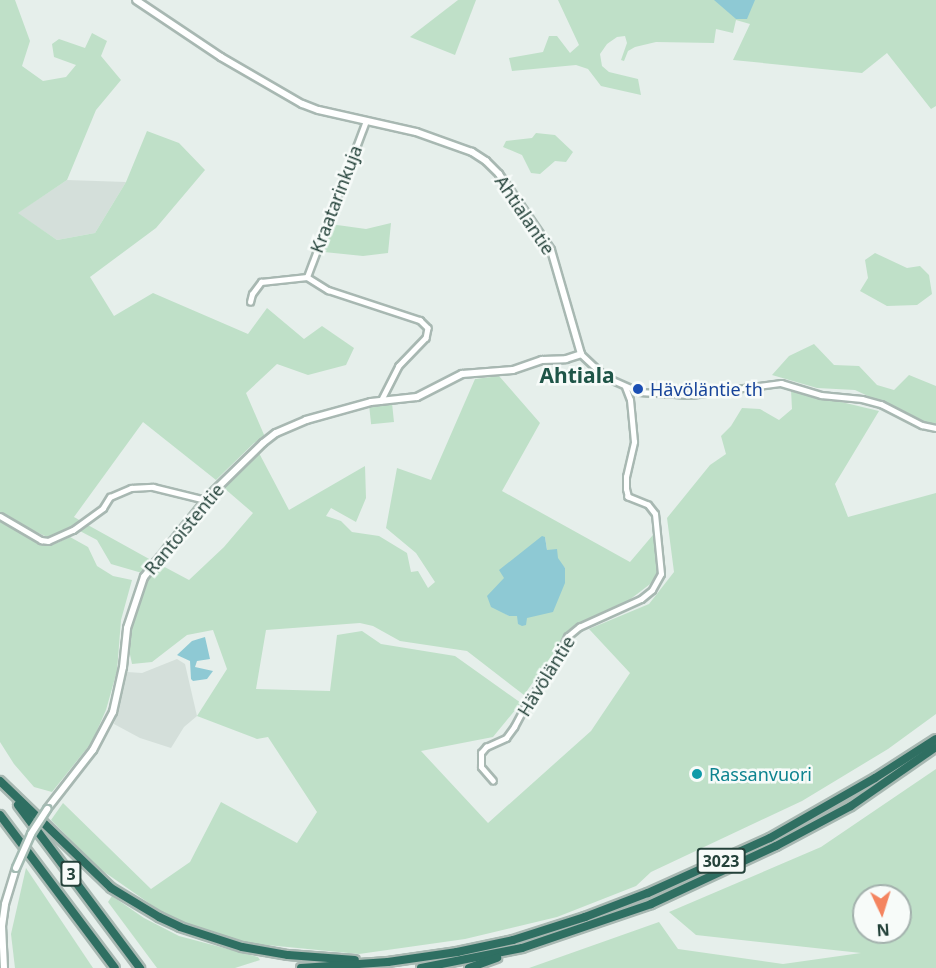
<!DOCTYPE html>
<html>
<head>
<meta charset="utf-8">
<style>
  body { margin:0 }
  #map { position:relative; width:936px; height:968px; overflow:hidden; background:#e6efeb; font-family:"Noto Sans",sans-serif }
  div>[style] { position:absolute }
  .built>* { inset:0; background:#d4dfda }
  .green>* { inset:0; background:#bfe0c8; transform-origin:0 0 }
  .water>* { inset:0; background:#8ec9d4 }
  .roads { filter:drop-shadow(2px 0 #a8b8b2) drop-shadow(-2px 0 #a8b8b2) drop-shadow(0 2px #a8b8b2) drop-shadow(0 -2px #a8b8b2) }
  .street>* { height:4.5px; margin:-2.25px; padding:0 2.25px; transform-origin:2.25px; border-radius:2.25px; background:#fff }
  .secondary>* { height:6px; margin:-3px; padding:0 3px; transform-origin:3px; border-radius:3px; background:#fff }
  .highway>* { height:8px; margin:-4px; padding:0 4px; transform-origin:4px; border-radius:4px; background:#2f6f62 }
  .bridges { filter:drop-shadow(2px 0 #a4bbb3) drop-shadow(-2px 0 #a4bbb3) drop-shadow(0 2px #a4bbb3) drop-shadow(0 -2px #a4bbb3) }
  .secondary-bridge>* { height:6px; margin:-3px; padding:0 3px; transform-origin:3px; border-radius:3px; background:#fff }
  .dots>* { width:16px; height:16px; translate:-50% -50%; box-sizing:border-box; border:3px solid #f7fbf9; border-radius:50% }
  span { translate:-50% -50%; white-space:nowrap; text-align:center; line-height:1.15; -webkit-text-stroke:5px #f7fbf9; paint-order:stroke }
  .shield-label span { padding:2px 4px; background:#f7fbf9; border:2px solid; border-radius:4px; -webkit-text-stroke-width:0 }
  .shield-label { font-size:16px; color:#24423a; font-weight:700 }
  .street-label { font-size:18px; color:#24423a }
  .transit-label { font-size:18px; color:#164399 }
  .left { translate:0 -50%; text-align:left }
  .culture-label { font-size:18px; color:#0d838f }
  .quarter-label { font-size:21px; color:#1f5548; font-weight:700 }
  .north { position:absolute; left:852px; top:884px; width:60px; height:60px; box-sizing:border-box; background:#f7fbf9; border:2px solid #a3b1ad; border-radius:50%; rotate:176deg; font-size:16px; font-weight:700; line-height:24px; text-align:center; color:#24423a }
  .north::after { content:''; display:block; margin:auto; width:21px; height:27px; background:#f4845f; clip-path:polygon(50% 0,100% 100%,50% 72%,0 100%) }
</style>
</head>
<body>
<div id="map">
  <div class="built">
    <i style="clip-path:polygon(67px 180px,126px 182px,95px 233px,57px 240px,17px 213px)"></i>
    <i style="clip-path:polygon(177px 659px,185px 664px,197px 716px,184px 727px,171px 748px,140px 738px,114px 724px,127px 672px,142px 673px)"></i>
  </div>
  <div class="green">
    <i style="clip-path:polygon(0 0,15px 0,30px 41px,22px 66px,43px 81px,66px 77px,76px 65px,54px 57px,52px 44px,59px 39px,85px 48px,92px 33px,107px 41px,101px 56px,121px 80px,96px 110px,67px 180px,18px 213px,57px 240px,95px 233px,126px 182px,147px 131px,179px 143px,205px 170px,156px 228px,90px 277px,114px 316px,153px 293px,248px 334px,267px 308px,304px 339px,322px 326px,354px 348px,346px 365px,308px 375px,277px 364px,246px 393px,265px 437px,254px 443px,216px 480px,143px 422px,74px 517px,81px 521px,49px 538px,0 514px)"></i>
    <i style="clip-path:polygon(458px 0,476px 0,455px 55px,410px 37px)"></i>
    <i style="clip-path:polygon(558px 0,936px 0,936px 106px,931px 109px,887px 53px,862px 73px,733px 60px,750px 24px,736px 20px,733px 33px,716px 29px,714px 43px,656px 42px,635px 47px,628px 51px,624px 61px,621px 60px,627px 43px,625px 36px,617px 37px,607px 44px,600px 54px,602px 66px,609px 72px,638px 79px,641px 95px,601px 86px,588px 69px,576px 65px,512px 71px,509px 58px,543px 52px,549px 36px,557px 36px,570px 53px,579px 45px)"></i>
    <i style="clip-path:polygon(536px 133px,555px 135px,573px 152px,566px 162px,555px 161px,540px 174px,531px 173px,522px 155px,503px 147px,506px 141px,532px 138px)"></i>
    <i style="clip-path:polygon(391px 223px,388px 253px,363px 256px,324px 252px,330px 224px,366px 229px)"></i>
    <i style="clip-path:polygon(875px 253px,907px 268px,920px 266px,929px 275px,932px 294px,917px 305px,887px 306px,860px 291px,868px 278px,865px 260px)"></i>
    <i style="clip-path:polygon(814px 344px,834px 365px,859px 366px,877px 385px,894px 390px,909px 375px,936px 386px,936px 423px,926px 423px,855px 390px,817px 388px,772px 375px,789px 356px)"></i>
    <i style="clip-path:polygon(evenodd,499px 376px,540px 423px,502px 491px,630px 562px,658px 529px,658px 578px,628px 601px,572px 627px,524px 695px,467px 651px,400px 641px,373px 626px,360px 623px,266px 630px,256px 689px,330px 691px,337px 635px,362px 631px,381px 644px,455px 656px,521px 703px,493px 737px,421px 751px,488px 823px,591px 731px,630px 673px,589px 629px,649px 604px,674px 572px,667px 518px,710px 465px,726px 454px,721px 436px,731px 426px,742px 408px,760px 409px,779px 420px,792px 409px,791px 390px,879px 411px,835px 484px,848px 517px,936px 493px,936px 714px,888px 749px,802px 801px,651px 872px,636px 886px,557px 917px,465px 939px,359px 954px,245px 943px,182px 922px,156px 908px,100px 869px,51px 820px,63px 803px,151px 889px,190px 862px,221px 802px,297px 843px,317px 812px,268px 737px,257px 739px,197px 716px,227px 669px,213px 630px,187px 635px,152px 662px,132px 664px,129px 650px,132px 627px,149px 578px,159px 564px,189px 580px,224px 547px,253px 513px,224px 488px,259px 453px,289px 510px,365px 466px,366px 498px,356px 522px,331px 508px,326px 516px,341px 521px,352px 532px,379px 536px,407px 553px,411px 572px,418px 571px,428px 588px,435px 582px,416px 553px,386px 528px,397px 468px,431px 480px,475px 379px,499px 376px,545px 537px,547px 550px,565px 568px,531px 616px,509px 616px,496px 608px,491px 594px,505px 578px,500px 570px,545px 537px)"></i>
    <i style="left:392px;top:403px;width:19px;height:23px;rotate:84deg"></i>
    <i style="clip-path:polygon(0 520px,42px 544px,57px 543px,70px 537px,88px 547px,97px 566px,113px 576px,132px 580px,121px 620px,117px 671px,106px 710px,92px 742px,52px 792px,34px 787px,14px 764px,0 742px)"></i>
    <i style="clip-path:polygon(86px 524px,151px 560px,142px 573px,111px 564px,97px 540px,78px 530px)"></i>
    <i style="clip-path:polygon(evenodd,936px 769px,936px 968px,529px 968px,659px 922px,678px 949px,783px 964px,861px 953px,696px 935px,669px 912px,821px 847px,936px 769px,864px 896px,900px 896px,900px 932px,864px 932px,864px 896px)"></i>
    <i style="clip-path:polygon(26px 868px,93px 968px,15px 968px,11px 934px)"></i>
    <i style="clip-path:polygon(112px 896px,144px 918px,179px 936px,258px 957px,260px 960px,235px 968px,157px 968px,108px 902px)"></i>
  </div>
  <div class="water">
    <i style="clip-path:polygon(714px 0,755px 0,747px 19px,736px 19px)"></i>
    <i style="clip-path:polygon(542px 536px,545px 537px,547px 550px,557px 549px,558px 558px,565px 568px,565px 583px,553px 612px,527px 618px,526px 625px,522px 626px,518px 624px,517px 616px,509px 616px,491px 607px,487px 596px,504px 578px,499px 570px)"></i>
    <i style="clip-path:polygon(205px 637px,210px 659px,197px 661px,195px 667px,213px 671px,207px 679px,193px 681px,191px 679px,190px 661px,177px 655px,192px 641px)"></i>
  </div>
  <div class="roads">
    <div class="street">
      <i style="left:307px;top:277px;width:167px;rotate:-69.3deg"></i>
      <i style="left:250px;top:302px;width:8px;rotate:-76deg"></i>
      <i style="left:252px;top:294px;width:15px;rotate:-53deg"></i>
      <i style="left:261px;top:282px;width:46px;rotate:-6.2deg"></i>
      <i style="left:307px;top:277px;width:25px;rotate:32deg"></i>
      <i style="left:328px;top:290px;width:97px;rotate:18.1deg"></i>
      <i style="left:420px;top:320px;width:11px;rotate:45deg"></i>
      <i style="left:428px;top:328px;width:10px;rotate:101deg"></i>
      <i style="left:426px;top:338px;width:39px;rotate:134deg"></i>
      <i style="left:399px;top:366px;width:39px;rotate:117deg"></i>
      <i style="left:581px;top:354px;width:34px;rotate:43deg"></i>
      <i style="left:606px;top:377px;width:36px;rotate:24deg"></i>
      <i style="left:639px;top:392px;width:52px;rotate:3.3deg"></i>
      <i style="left:691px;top:395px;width:91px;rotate:-7.6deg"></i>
      <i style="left:781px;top:383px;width:42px;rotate:16.7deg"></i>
      <i style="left:821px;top:395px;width:41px;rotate:5.6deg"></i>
      <i style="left:862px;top:399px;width:20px;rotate:15deg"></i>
      <i style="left:881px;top:404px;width:46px;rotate:27.1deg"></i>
      <i style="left:922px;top:425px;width:14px;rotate:12deg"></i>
      <i style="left:0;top:516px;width:48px;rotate:30.3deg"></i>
      <i style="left:41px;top:540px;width:7px;rotate:8deg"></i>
      <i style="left:48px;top:541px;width:27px;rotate:-24deg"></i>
      <i style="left:73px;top:530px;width:37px;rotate:-36deg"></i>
      <i style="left:103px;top:508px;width:13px;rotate:-58deg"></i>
      <i style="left:110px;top:497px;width:23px;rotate:-23deg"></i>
      <i style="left:131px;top:488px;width:22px;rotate:-3deg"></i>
      <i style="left:153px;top:487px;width:55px;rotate:13.8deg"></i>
      <i style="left:493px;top:781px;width:18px;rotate:-131deg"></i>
      <i style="left:481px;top:767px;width:14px;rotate:-90deg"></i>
      <i style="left:481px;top:753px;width:8px;rotate:-50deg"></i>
      <i style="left:486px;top:747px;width:22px;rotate:-24deg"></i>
      <i style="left:506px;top:738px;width:14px;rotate:-54deg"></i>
      <i style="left:514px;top:727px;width:27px;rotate:-62deg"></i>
      <i style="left:527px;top:703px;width:47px;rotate:-54.6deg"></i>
      <i style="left:554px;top:665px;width:31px;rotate:-65deg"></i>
      <i style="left:567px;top:637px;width:16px;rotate:-40deg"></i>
      <i style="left:579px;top:627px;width:68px;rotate:-24.3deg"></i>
      <i style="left:641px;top:599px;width:14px;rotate:-39deg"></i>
      <i style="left:652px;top:590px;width:18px;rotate:-61deg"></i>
      <i style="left:661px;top:574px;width:60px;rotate:-95.7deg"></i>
      <i style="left:655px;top:514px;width:11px;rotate:-128deg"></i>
      <i style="left:648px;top:505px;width:22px;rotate:-158deg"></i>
      <i style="left:628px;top:497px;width:8px;rotate:-104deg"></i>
      <i style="left:626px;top:489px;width:12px;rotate:-90deg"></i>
      <i style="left:626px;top:477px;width:36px;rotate:-77deg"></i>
      <i style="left:634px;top:442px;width:42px;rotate:-95.4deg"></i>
      <i style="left:630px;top:400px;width:14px;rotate:-111deg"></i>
    </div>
    <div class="secondary">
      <i style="left:47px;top:809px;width:75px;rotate:-52.1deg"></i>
      <i style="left:93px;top:750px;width:43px;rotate:-62.2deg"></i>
      <i style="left:113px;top:712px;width:46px;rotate:-77.5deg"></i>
      <i style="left:123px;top:667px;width:39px;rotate:-84deg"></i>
      <i style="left:127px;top:628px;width:54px;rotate:-71.6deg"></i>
      <i style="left:144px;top:577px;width:107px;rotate:-51.1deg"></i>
      <i style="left:211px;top:494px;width:73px;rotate:-44.4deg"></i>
      <i style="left:263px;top:443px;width:16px;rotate:-38deg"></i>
      <i style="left:276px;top:433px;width:33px;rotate:-23deg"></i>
      <i style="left:306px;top:420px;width:67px;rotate:-15.5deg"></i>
      <i style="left:371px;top:402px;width:46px;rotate:-6.2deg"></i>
      <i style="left:417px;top:397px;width:51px;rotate:-27.1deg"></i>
      <i style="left:462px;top:374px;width:51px;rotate:-4.5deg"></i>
      <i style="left:513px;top:370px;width:31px;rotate:-19deg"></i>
      <i style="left:542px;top:360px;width:24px;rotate:-2deg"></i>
      <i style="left:566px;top:359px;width:16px;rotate:-18deg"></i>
      <i style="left:581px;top:354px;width:108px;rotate:-106.1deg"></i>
      <i style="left:551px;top:250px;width:92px;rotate:-124.4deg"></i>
      <i style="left:499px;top:174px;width:18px;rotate:-135deg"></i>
      <i style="left:486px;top:161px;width:17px;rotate:-147deg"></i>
      <i style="left:472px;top:152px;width:59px;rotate:-160.3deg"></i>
      <i style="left:416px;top:132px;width:100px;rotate:-167.3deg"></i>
      <i style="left:318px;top:110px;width:17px;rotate:-159deg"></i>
      <i style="left:302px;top:104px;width:94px;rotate:-149.9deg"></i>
      <i style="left:221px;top:57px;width:102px;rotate:-146.2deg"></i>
      <i style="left:4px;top:968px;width:42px;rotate:-92.7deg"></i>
      <i style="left:2px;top:926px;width:22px;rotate:-82deg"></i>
      <i style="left:5px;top:904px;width:38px;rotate:-73deg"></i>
    </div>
    <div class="highway">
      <i style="left:0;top:781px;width:154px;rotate:43.9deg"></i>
      <i style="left:111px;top:888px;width:56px;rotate:31.1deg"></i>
      <i style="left:159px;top:917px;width:23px;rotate:25deg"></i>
      <i style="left:180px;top:927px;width:65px;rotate:17.9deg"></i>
      <i style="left:242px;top:947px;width:47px;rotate:9.9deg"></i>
      <i style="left:288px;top:955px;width:67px;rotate:4.3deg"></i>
      <i style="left:18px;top:805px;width:204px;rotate:53.2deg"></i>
      <i style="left:0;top:815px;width:191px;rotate:53.1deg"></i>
      <i style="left:301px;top:968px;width:87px;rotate:-3.9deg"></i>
      <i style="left:388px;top:962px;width:70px;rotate:-8.2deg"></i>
      <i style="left:457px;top:952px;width:57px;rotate:-12.1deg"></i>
      <i style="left:513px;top:940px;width:76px;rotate:-17.7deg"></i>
      <i style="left:585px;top:917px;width:67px;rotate:-20.9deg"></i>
      <i style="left:648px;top:893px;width:134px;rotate:-24.3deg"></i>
      <i style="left:770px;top:838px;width:121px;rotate:-29.7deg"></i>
      <i style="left:875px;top:778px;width:72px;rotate:-32.6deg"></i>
      <i style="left:421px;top:968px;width:103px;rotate:-11.2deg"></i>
      <i style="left:522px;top:948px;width:136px;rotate:-18.8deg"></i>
      <i style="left:651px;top:904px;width:138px;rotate:-24.9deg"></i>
      <i style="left:776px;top:846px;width:85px;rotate:-28.1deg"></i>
      <i style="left:851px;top:806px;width:103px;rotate:-34.8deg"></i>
      <i style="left:469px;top:968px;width:30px;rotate:-20deg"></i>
    </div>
  </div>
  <div class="bridges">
    <div class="secondary-bridge">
      <i style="left:16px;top:868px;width:37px;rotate:-66deg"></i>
      <i style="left:31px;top:834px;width:30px;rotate:-57deg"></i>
    </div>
  </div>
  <div class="dots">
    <i style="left:638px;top:389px;background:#1a4fb4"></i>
    <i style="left:697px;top:774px;background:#0f9aa8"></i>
  </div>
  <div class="shield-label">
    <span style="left:721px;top:861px">3023</span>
    <span style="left:71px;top:874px">3</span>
  </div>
  <div class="street-label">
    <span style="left:336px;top:199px;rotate:-69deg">Kraatarinkuja</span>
    <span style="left:525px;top:215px;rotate:56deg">Ahtialantie</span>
    <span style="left:184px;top:529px;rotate:-50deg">Rantoistentie</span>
    <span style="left:546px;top:676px;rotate:-58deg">Hävöläntie</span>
  </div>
  <div class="transit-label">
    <span class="left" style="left:650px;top:389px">Hävöläntie th</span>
  </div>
  <div class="culture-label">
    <span class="left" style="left:709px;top:774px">Rassanvuori</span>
  </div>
  <div class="quarter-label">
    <span style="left:577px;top:375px">Ahtiala</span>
  </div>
  <div class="north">N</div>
</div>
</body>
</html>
